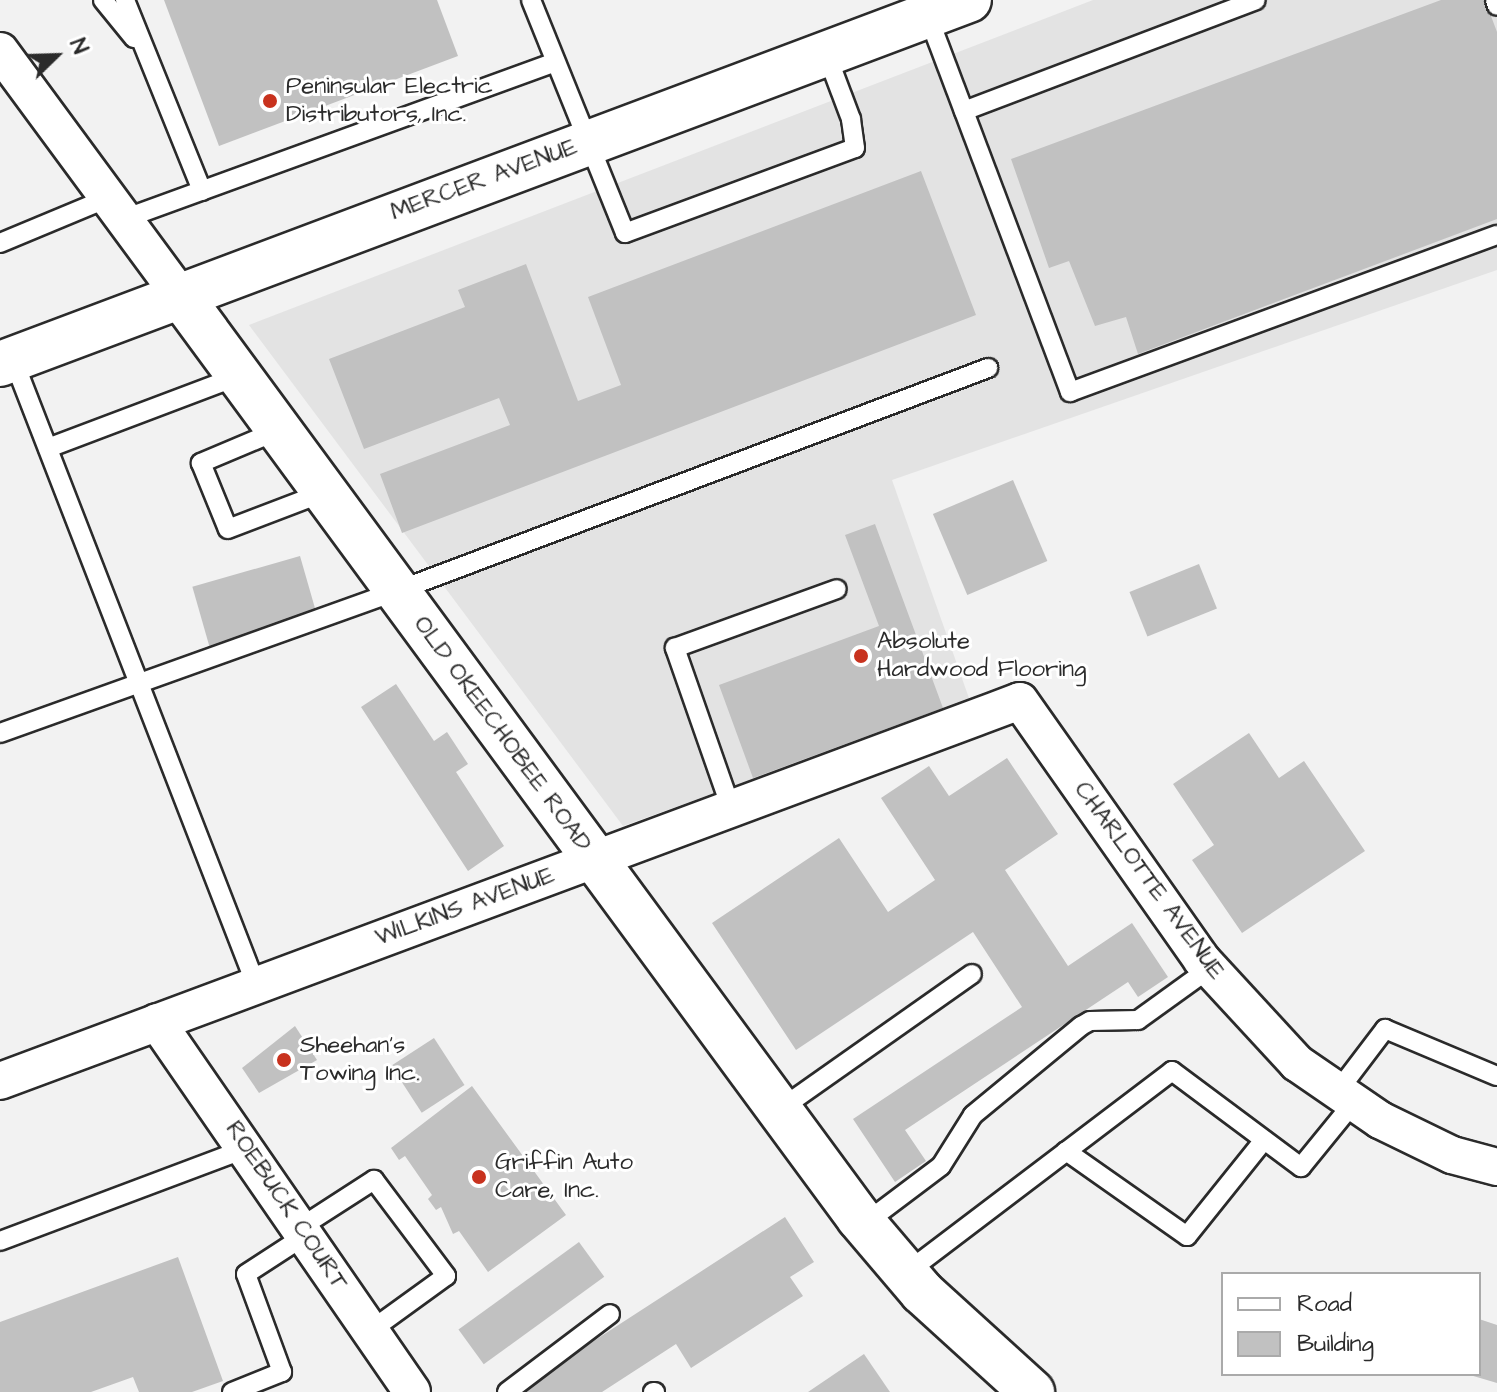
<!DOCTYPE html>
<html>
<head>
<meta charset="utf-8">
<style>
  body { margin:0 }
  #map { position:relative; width:1497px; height:1392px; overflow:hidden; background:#f2f2f2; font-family:"Architects Daughter",sans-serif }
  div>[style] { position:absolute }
  .built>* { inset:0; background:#e3e3e3 }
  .building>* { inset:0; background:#c1c1c1; transform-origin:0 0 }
  .roads { filter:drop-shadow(2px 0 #2b2b2b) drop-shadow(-2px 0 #2b2b2b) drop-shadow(0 2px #2b2b2b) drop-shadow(0 -2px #2b2b2b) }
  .lane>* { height:18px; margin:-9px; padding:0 9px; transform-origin:9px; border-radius:9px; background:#fff }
  .street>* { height:36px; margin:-18px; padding:0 18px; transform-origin:18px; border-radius:18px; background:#fff }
  .secondary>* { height:44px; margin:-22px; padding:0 22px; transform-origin:22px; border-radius:22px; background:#fff }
  .dots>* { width:22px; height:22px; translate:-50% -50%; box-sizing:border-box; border:4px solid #fff; border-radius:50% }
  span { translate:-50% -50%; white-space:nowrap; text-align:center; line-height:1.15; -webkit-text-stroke:6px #fff; paint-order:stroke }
  .poi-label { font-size:24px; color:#2b2b2b }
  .left { translate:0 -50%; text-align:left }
  .street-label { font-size:24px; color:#2b2b2b }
  .legend { position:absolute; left:1221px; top:1272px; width:260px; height:104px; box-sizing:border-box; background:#fff; border:2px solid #aaa; margin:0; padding:10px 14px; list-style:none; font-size:24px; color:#2b2b2b }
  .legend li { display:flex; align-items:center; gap:16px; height:40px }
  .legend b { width:40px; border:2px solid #aaa }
  .north { position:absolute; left:16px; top:16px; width:80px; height:80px; -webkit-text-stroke:6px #fff; paint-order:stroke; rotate:67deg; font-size:22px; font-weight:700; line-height:32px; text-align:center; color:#2b2b2b }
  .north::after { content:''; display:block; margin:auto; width:28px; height:36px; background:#2b2b2b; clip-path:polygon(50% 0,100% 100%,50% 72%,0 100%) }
</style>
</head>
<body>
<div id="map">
  <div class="built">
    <i style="clip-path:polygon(1093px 0,1497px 0,1497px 270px,892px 480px,970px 701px,623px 826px,249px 325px)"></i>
  </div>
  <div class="building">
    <i style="clip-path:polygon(164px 0,437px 0,458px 56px,219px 146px)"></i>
    <i style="clip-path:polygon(1441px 0,1485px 0,1497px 32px,1497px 219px,1138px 354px,1126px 317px,1095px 326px,1069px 261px,1049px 268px,1011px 159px)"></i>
    <i style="clip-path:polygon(921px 171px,976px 315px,402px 533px,380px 474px,510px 425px,499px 398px,364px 449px,329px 359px,465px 307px,458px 290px,526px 264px,578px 401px,621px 385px,588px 297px)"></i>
    <i style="left:1013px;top:480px;width:88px;height:87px;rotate:67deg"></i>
    <i style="clip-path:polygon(875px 524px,943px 708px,753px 778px,719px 685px,879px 626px,845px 535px)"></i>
    <i style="left:300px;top:556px;width:62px;height:112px;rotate:74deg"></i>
    <i style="left:1199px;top:564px;width:48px;height:75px;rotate:68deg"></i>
    <i style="clip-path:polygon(396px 684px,434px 741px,447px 732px,468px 764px,456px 772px,504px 846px,468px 871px,361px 707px)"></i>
    <i style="clip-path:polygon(1249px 733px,1279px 778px,1304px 761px,1365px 851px,1242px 933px,1192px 860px,1214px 845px,1173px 784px)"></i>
    <i style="clip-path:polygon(1007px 758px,1058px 834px,1005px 870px,1068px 966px,1132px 923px,1168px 977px,1138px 997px,1128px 982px,905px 1130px,926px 1161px,895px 1182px,853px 1119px,1022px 1007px,973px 932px,796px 1050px,712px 923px,839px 838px,888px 912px,935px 880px,881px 798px,929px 766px,949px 796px)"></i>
    <i style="clip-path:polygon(295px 1026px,317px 1060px,259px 1093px,242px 1068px)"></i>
    <i style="left:434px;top:1038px;width:56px;height:51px;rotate:57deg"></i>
    <i style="clip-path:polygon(472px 1086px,566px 1215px,488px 1272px,459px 1231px,453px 1234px,441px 1207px,436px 1210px,428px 1199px,432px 1195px,405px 1156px,399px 1160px,391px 1148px)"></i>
    <i style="clip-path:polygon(785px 1217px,814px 1262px,790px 1277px,803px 1296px,691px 1368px,676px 1344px,602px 1392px,515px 1392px)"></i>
    <i style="left:579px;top:1242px;width:43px;height:149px;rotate:54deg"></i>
    <i style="clip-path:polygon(178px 1257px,223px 1381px,192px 1392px,139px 1392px,133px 1377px,91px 1392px,0 1392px,0 1322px)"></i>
    <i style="clip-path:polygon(1479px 1319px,1497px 1325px,1497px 1383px,1470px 1375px,1479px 1374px)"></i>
    <i style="clip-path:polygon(864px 1354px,890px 1392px,808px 1392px)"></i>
  </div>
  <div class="roads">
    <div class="lane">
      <i style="left:103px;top:0;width:49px;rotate:50.8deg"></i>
      <i style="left:125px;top:0;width:206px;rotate:68deg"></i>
      <i style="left:531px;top:0;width:251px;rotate:68deg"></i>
      <i style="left:625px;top:233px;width:245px;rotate:-20.3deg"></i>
      <i style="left:855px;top:148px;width:29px;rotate:-98deg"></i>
      <i style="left:851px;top:119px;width:71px;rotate:-110.7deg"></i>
      <i style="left:1495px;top:0;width:6px;rotate:72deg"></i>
      <i style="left:928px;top:16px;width:402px;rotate:69.3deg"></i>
      <i style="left:1070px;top:392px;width:455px;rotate:-20.2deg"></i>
      <i style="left:964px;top:111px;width:312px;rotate:-20.8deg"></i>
      <i style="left:124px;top:219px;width:459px;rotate:-20deg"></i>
      <i style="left:0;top:243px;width:117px;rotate:-22.6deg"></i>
      <i style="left:13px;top:359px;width:672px;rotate:68.78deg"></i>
      <i style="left:279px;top:430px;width:85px;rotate:157.1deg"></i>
      <i style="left:201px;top:463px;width:71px;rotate:67.8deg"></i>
      <i style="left:228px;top:529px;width:104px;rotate:-20.9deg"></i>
      <i style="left:48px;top:448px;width:204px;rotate:-20.7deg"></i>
      <i style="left:0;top:733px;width:422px;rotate:-19.7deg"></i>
      <i style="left:397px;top:591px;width:632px;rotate:-20.67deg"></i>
      <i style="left:731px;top:808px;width:170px;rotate:-109.3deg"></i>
      <i style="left:675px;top:648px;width:172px;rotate:-20deg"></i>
      <i style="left:1338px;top:1091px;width:78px;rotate:-52.8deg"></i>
      <i style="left:1385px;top:1029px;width:121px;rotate:22.8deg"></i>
      <i style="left:779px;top:1110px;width:236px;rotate:-35.2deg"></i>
      <i style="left:1066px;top:1151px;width:148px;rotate:35.1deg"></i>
      <i style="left:1187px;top:1236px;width:123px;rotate:-51.3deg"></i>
      <i style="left:864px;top:1224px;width:96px;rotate:-37deg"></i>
      <i style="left:941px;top:1166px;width:60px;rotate:-57.9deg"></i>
      <i style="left:973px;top:1115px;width:140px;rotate:-39.5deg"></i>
      <i style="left:1081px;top:1026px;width:10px;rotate:-29deg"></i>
      <i style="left:1090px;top:1021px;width:48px;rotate:-1.2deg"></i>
      <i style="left:1138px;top:1020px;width:89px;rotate:-35.8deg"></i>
      <i style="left:301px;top:1227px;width:87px;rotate:-32.8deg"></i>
      <i style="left:374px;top:1180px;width:120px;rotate:53.1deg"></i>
      <i style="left:446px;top:1276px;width:94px;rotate:144.1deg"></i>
      <i style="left:0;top:1241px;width:265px;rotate:-20.6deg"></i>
      <i style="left:906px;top:1273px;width:334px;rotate:-37.2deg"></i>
      <i style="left:1172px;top:1071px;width:161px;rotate:36.7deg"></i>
      <i style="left:1301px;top:1167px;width:84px;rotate:-50.8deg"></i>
      <i style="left:232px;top:1392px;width:54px;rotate:-21.8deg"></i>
      <i style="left:282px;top:1372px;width:104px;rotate:-110.2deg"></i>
      <i style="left:246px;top:1274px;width:72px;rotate:-33deg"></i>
      <i style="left:507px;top:1392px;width:129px;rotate:-37.1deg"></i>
      <i style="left:653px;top:1392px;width:2px"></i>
    </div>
    <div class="street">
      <i style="left:0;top:51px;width:302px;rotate:53.6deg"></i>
      <i style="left:157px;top:1022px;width:449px;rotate:55.4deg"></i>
      <i style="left:0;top:1081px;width:1088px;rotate:-20.43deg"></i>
      <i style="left:1020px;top:701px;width:317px;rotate:54.9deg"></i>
      <i style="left:1202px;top:960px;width:140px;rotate:47.3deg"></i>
      <i style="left:1297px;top:1063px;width:101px;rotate:34.5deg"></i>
      <i style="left:1380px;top:1120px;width:80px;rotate:25.9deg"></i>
      <i style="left:1452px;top:1155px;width:47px;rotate:14.9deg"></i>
    </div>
    <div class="secondary">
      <i style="left:179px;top:294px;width:1147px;rotate:53.65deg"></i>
      <i style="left:859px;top:1218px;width:97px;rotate:49.6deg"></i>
      <i style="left:922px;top:1292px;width:149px;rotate:42.3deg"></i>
      <i style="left:0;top:364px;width:1035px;rotate:-20.59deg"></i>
    </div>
  </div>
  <div class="dots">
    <i style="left:270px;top:101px;background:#c8321e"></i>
    <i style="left:861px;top:656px;background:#c8321e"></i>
    <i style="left:284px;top:1060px;background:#c8321e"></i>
    <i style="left:479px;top:1177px;background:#c8321e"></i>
  </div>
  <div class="poi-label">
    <span class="left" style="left:286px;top:101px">Peninsular Electric<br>Distributors, Inc.</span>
    <span class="left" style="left:877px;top:656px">Absolute<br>Hardwood Flooring</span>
    <span class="left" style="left:300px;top:1060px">Sheehan's<br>Towing Inc.</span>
    <span class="left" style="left:495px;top:1177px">Griffin Auto<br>Care, Inc.</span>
  </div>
  <div class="street-label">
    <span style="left:484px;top:180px;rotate:-20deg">MERCER AVENUE</span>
    <span style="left:502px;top:734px;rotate:54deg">OLD OKEECHOBEE ROAD</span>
    <span style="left:1149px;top:881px;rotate:54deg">CHARLOTTE AVENUE</span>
    <span style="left:465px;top:907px;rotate:-20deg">WILKINS AVENUE</span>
    <span style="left:286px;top:1206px;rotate:56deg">ROEBUCK COURT</span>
  </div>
  <ul class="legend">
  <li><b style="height:10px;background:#fff"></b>Road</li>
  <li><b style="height:22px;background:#c1c1c1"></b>Building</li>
  </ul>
  <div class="north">N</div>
</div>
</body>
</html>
